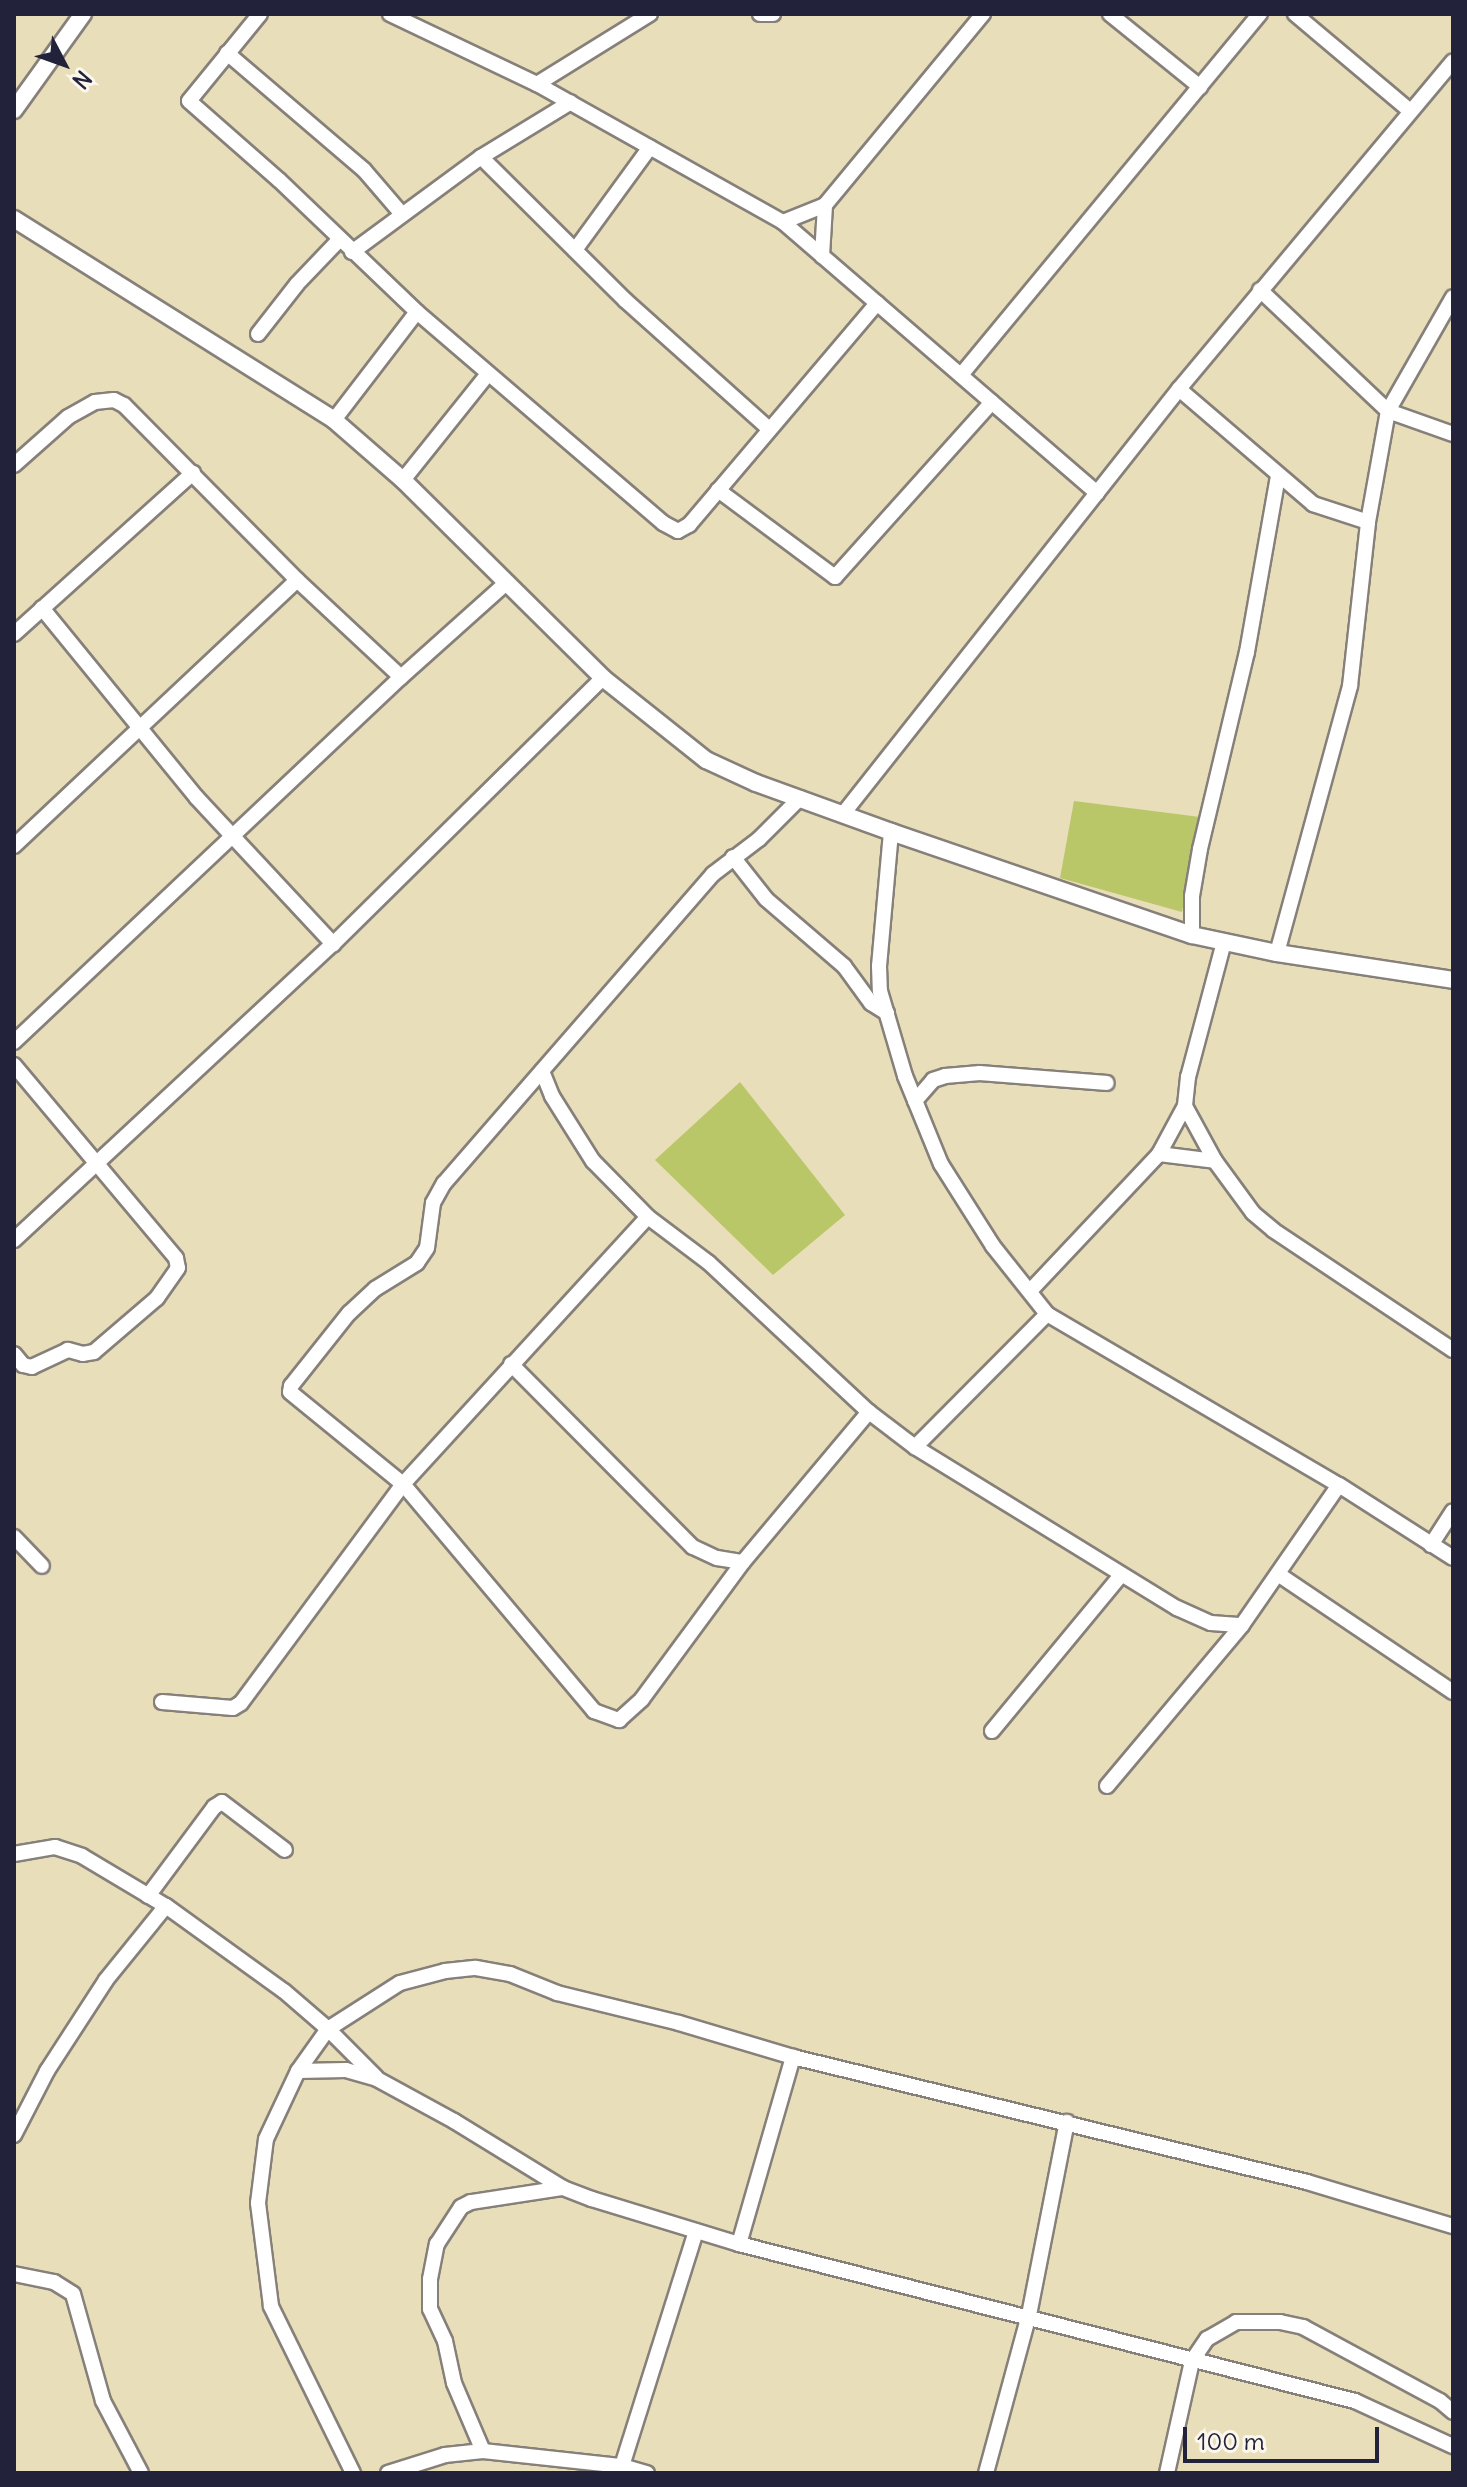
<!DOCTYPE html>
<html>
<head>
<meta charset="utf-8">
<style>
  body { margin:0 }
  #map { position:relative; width:1467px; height:2487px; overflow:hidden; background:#e9deba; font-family:Delius,sans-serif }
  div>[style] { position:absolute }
  .green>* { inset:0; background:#b9c769 }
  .roads { filter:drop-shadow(2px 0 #86807a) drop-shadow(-2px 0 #86807a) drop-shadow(0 2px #86807a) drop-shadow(0 -2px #86807a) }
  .minor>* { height:14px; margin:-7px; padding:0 7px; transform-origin:7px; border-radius:7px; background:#fff }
  .tertiary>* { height:16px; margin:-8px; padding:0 8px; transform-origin:8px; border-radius:8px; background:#fff }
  span { translate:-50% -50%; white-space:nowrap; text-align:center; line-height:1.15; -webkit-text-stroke:6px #fbf7ec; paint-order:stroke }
  .frame { position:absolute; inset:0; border:16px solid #22223b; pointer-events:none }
  .north { position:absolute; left:24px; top:24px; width:80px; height:80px; -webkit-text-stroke:6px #fbf7ec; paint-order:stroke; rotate:131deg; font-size:22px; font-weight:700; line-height:32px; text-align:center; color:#22223b }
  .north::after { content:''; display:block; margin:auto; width:28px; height:36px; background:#22223b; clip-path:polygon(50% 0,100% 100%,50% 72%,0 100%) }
  .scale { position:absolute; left:1183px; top:2427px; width:196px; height:36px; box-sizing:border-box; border:4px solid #22223b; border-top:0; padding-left:10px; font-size:24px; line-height:28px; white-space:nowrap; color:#22223b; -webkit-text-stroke:6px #fbf7ec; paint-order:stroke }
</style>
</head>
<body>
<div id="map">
  <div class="green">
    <i style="clip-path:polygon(1074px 801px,1200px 817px,1182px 912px,1060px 878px)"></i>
    <i style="clip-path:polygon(740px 1082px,845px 1215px,773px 1275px,655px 1160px)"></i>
  </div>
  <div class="roads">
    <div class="minor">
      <i style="left:260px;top:14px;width:112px;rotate:129.2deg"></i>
      <i style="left:189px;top:101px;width:120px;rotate:41.3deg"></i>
      <i style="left:279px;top:180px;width:191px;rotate:43.7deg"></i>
      <i style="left:417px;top:312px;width:324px;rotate:40.6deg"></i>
      <i style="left:663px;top:523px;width:17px;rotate:28deg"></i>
      <i style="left:678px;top:531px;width:13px;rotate:-29deg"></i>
      <i style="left:689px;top:525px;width:291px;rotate:-49.7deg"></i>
      <i style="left:390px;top:14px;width:163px;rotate:25.5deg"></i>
      <i style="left:537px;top:84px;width:282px;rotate:29.3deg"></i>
      <i style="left:783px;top:222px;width:415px;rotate:40.8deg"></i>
      <i style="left:760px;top:14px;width:13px"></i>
      <i style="left:1110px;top:14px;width:116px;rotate:39deg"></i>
      <i style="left:1295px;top:14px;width:150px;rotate:40.1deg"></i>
      <i style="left:227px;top:53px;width:180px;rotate:40.5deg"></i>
      <i style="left:364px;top:170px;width:57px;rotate:49.3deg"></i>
      <i style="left:537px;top:84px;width:133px;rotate:-31.8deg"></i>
      <i style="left:481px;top:157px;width:204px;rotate:44.8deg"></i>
      <i style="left:626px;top:301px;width:192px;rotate:41.8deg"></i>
      <i style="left:783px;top:222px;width:45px;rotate:-22deg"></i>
      <i style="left:825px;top:205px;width:248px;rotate:-50.4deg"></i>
      <i style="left:575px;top:250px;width:127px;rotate:-53.9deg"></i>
      <i style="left:352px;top:252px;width:160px;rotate:-36.4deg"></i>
      <i style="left:481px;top:157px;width:105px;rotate:-31.4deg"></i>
      <i style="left:822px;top:256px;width:51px;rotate:-86.6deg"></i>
      <i style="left:1260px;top:290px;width:176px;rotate:43.4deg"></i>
      <i style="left:1388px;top:411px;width:69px;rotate:19.5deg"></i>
      <i style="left:258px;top:334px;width:63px;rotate:-52deg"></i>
      <i style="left:297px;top:284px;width:61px;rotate:-46.3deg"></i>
      <i style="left:961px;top:375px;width:469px;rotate:-50.4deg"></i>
      <i style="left:1179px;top:389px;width:177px;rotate:40.6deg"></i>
      <i style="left:1313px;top:504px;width:58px;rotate:18.1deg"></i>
      <i style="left:334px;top:420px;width:136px;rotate:-52.5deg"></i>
      <i style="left:14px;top:465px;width:72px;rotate:-41.6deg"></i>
      <i style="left:68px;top:417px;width:31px;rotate:-29deg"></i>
      <i style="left:95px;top:402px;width:19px;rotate:-6deg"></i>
      <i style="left:114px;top:400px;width:11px;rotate:27deg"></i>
      <i style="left:124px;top:405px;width:246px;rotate:45.3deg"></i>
      <i style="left:297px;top:580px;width:142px;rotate:43deg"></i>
      <i style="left:403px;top:480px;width:136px;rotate:-51.3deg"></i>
      <i style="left:718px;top:490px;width:146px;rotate:36.6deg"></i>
      <i style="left:835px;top:577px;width:235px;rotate:-48.1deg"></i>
      <i style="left:42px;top:608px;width:245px;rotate:50.8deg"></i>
      <i style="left:197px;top:798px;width:200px;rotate:47deg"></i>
      <i style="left:14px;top:634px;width:241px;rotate:-42deg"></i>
      <i style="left:800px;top:798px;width:58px;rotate:135deg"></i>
      <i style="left:759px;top:839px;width:58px;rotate:142.7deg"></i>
      <i style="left:713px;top:874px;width:410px;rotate:131deg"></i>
      <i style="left:444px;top:1183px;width:23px;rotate:119deg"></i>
      <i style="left:433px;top:1203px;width:45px;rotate:97.6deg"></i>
      <i style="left:427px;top:1248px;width:18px;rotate:124deg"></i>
      <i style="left:417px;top:1263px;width:49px;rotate:148.2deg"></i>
      <i style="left:375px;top:1289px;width:35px;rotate:137deg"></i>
      <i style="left:349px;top:1313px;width:93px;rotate:128.5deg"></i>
      <i style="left:291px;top:1386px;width:6px;rotate:99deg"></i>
      <i style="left:290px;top:1392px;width:146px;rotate:39.2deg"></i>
      <i style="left:403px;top:1484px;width:297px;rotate:49.9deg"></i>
      <i style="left:594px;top:1711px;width:27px;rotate:20deg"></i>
      <i style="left:619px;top:1720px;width:31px;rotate:-42deg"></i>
      <i style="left:642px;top:1699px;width:170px;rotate:-53.6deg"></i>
      <i style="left:743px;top:1562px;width:196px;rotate:-50deg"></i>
      <i style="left:843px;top:814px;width:542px;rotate:-51.67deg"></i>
      <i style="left:1179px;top:389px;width:427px;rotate:-50.1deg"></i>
      <i style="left:891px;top:832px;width:135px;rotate:95.1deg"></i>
      <i style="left:879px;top:966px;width:25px;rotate:88deg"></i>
      <i style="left:880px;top:991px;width:89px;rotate:73.6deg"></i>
      <i style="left:905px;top:1076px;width:95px;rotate:67.8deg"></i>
      <i style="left:941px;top:1164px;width:97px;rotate:57.6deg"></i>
      <i style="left:993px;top:1246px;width:87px;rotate:51.5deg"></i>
      <i style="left:1047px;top:1314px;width:338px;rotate:30.4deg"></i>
      <i style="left:1339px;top:1485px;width:135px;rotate:32.6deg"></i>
      <i style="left:14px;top:846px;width:388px;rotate:-43.2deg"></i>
      <i style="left:733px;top:857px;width:53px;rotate:51.8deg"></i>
      <i style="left:766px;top:899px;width:103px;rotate:40.7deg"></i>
      <i style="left:844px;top:966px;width:46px;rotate:53.9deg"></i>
      <i style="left:871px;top:1003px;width:19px;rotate:32deg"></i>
      <i style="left:1192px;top:935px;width:39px;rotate:-90deg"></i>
      <i style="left:1192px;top:896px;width:48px;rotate:-80.3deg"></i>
      <i style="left:1200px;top:849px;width:203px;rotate:-76.6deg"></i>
      <i style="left:1247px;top:652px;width:178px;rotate:-80deg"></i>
      <i style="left:1224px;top:942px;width:140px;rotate:104.9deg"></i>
      <i style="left:1188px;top:1077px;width:29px;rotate:96deg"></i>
      <i style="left:1185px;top:1106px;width:63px;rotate:61.4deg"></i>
      <i style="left:1215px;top:1161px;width:64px;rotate:53.8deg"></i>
      <i style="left:1253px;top:1213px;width:26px;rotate:40deg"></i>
      <i style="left:1273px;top:1230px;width:216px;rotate:33.7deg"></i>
      <i style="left:1277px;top:953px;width:277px;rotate:-74.7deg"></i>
      <i style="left:1350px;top:686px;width:165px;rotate:-83.7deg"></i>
      <i style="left:1368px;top:522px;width:113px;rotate:-79.8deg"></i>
      <i style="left:1388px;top:411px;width:131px;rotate:-60.3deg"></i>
      <i style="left:14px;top:1042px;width:532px;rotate:-43.32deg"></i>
      <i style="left:401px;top:677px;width:140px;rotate:-41.8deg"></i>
      <i style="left:14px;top:1065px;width:252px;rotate:50deg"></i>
      <i style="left:176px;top:1258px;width:10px;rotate:79deg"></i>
      <i style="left:178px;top:1268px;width:37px;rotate:125deg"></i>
      <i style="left:157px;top:1298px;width:83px;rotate:139.4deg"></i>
      <i style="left:94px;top:1352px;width:11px;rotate:170deg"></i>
      <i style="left:83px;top:1354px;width:16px;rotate:-165deg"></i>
      <i style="left:68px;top:1350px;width:40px;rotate:155deg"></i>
      <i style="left:32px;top:1367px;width:9px;rotate:-167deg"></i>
      <i style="left:23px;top:1365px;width:14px;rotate:-129deg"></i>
      <i style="left:542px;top:1071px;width:27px;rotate:68deg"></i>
      <i style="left:552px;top:1096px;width:77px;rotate:57.8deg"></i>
      <i style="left:593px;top:1161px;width:78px;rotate:45.5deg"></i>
      <i style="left:648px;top:1217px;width:76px;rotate:37deg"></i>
      <i style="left:709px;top:1263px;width:219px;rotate:43deg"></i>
      <i style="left:869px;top:1412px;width:58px;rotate:37.3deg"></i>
      <i style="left:915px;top:1447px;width:308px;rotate:31.6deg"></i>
      <i style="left:1177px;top:1608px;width:37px;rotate:24deg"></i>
      <i style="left:1211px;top:1623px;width:31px;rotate:4deg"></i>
      <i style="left:1242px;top:1625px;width:170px;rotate:-55.3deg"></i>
      <i style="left:915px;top:1101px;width:28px;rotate:-49deg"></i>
      <i style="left:933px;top:1080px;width:13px;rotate:-18deg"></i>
      <i style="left:945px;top:1076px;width:35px;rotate:-5deg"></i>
      <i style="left:980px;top:1073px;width:127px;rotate:4.5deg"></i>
      <i style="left:1159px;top:1154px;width:56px;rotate:7.1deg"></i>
      <i style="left:14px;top:1240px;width:435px;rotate:-42.9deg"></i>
      <i style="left:333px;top:944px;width:379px;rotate:-44.6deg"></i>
      <i style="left:1030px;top:1291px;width:188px;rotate:-46.7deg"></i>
      <i style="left:1159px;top:1154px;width:55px;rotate:-61.6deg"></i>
      <i style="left:511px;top:1364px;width:258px;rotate:45.2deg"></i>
      <i style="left:693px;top:1547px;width:26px;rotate:25deg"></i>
      <i style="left:717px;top:1558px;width:26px;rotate:9deg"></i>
      <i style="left:915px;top:1447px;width:187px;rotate:-45.2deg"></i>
      <i style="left:14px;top:1537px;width:40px;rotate:46deg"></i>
      <i style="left:1431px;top:1545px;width:40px;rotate:-57.1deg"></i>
      <i style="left:1278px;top:1574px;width:211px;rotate:34deg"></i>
      <i style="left:162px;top:1702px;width:71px;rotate:4.8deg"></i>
      <i style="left:233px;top:1708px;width:9px;rotate:-32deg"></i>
      <i style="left:241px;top:1703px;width:272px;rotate:-53.5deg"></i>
      <i style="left:403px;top:1484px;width:362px;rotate:-47.5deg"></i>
      <i style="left:992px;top:1731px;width:201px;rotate:-50.4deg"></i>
      <i style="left:1107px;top:1786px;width:210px;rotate:-50deg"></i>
      <i style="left:14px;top:1854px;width:42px;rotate:-9.7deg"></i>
      <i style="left:55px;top:1847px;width:28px;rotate:18deg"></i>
      <i style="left:82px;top:1856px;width:98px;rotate:30.8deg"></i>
      <i style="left:166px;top:1906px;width:145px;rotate:35.8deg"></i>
      <i style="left:284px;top:1991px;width:58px;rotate:40.8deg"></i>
      <i style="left:328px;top:2029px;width:68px;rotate:45deg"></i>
      <i style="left:148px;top:1896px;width:111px;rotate:-53.4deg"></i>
      <i style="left:214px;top:1807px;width:9px;rotate:-32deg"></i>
      <i style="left:222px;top:1802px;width:79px;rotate:37.3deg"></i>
      <i style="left:298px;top:2071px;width:48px;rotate:-1.2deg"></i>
      <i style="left:346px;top:2070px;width:32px;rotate:16deg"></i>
      <i style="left:377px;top:2079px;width:88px;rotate:28.6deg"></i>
      <i style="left:454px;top:2121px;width:128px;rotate:31.6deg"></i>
      <i style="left:563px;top:2188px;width:31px;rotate:21deg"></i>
      <i style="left:592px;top:2199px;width:154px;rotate:17deg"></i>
      <i style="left:739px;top:2244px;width:636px;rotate:14.3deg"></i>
      <i style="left:1355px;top:2401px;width:108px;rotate:24.7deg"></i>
      <i style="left:14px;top:2135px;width:72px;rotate:-62.7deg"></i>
      <i style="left:47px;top:2071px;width:108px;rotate:-57deg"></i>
      <i style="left:106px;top:1980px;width:95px;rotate:-51deg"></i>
      <i style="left:739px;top:2244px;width:195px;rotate:-73.9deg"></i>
      <i style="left:14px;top:2274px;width:41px;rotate:11.3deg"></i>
      <i style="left:54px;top:2282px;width:22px;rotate:32deg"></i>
      <i style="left:73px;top:2294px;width:111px;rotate:74.3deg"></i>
      <i style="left:103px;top:2401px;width:81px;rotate:62.2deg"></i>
      <i style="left:483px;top:2451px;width:74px;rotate:-113.1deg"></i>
      <i style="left:454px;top:2383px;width:43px;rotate:-102.1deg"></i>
      <i style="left:445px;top:2341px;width:35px;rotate:-115deg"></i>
      <i style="left:430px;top:2309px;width:30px;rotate:-90deg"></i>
      <i style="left:430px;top:2279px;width:36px;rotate:-79deg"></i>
      <i style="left:437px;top:2244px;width:44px;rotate:-57deg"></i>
      <i style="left:461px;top:2207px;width:11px;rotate:-27deg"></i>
      <i style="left:471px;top:2202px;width:93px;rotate:-8.7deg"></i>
      <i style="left:622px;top:2466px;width:246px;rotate:-72.5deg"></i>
      <i style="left:353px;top:2473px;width:186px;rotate:-116.2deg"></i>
      <i style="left:271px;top:2306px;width:104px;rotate:-97.2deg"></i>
      <i style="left:258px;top:2203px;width:64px;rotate:-82.9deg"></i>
      <i style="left:266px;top:2139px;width:75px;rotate:-64.8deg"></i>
      <i style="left:298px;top:2071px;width:52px;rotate:-54.5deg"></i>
      <i style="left:328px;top:2029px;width:85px;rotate:-32.6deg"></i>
      <i style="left:400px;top:1983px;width:47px;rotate:-14.9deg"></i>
      <i style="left:445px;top:1971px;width:31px;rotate:-6deg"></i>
      <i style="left:476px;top:1968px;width:35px;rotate:10deg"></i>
      <i style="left:510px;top:1974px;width:51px;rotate:22deg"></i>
      <i style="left:557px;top:1993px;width:126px;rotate:13.8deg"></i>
      <i style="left:679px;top:2023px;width:119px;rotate:16.6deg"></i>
      <i style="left:793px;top:2057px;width:529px;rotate:13.67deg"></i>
      <i style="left:1307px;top:2182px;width:152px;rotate:16.8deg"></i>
      <i style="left:388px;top:2473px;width:60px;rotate:-17.5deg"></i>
      <i style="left:445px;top:2455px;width:38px;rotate:-6deg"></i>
      <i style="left:483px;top:2451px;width:140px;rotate:6.2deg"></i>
      <i style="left:622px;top:2466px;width:26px;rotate:16deg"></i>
      <i style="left:986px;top:2473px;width:164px;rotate:-74.8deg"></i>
      <i style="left:1029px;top:2315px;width:197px;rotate:-78.9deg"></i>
      <i style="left:1167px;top:2473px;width:115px;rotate:-77.4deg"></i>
      <i style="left:1192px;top:2361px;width:27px;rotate:-56deg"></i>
      <i style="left:1207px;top:2339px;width:34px;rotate:-30deg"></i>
      <i style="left:1236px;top:2322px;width:44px"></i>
      <i style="left:1280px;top:2322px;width:24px;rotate:12deg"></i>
      <i style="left:1303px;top:2327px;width:156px;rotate:28.4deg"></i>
      <i style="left:1440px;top:2401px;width:17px;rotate:40deg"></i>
    </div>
    <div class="tertiary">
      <i style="left:14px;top:110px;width:118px;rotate:-54.3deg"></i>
      <i style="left:14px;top:219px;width:378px;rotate:32.1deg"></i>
      <i style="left:334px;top:420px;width:91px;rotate:41deg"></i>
      <i style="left:403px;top:480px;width:281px;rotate:44.7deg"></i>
      <i style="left:603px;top:678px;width:132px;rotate:38.5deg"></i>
      <i style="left:706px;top:760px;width:55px;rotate:24.7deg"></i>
      <i style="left:756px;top:783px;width:144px;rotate:19.9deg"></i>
      <i style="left:891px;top:832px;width:318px;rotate:18.9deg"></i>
      <i style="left:1192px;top:935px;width:87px;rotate:12deg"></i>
      <i style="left:1277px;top:953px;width:178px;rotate:8.7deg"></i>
    </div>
  </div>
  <div class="frame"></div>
  <div class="north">N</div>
  <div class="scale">100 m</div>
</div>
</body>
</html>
